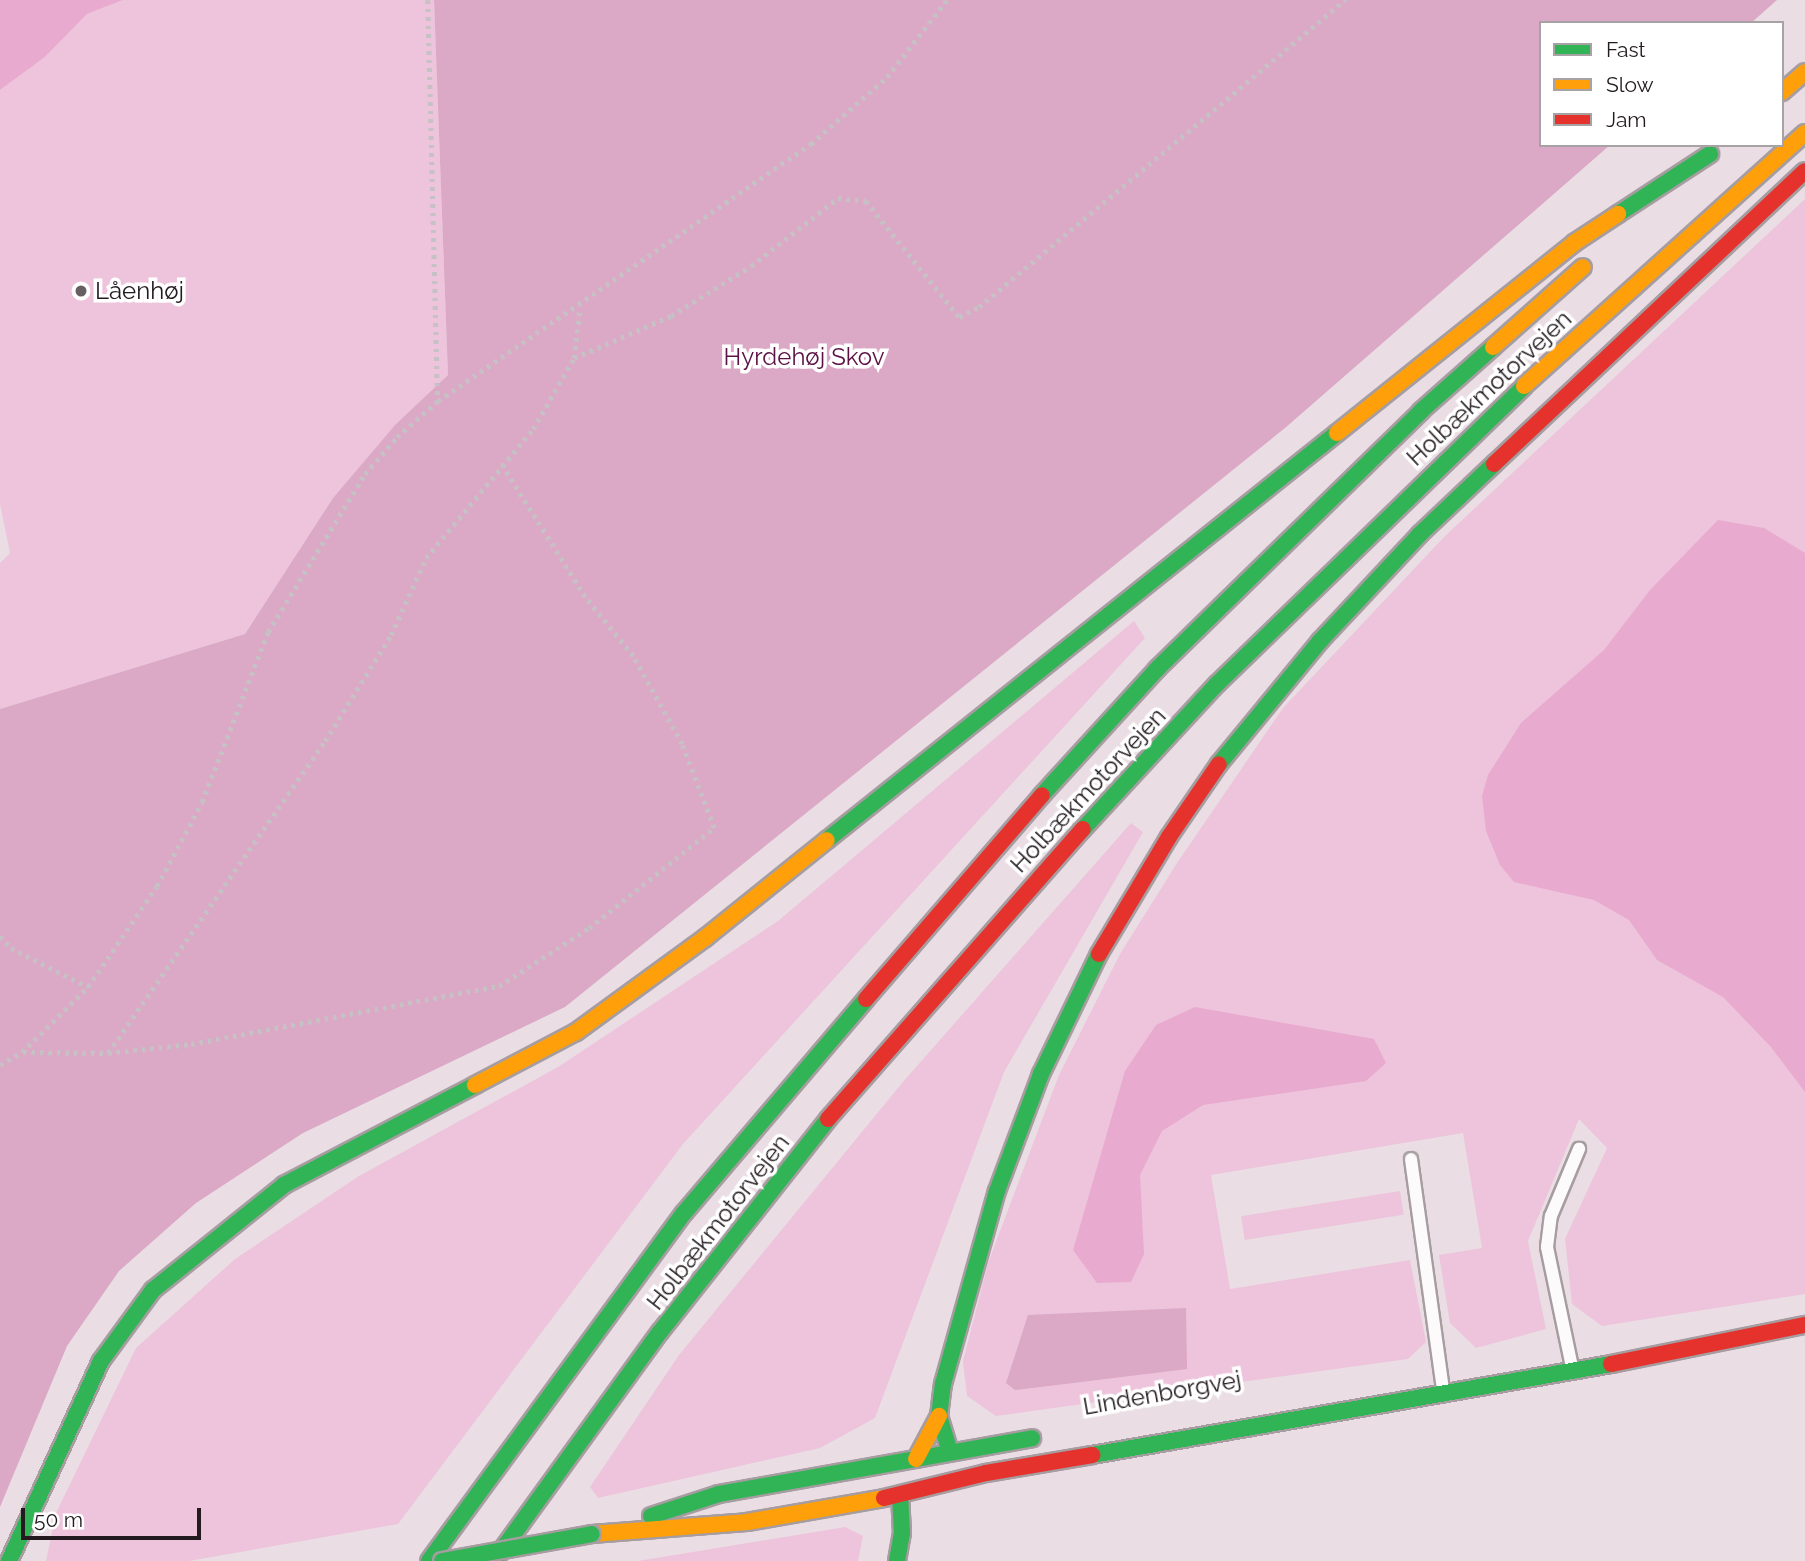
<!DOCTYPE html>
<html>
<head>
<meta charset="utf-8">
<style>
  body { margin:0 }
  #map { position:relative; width:1805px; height:1561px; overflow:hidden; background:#eadee4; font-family:Raleway,sans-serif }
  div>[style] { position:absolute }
  .green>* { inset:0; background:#edc4db; transform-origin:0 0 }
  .forest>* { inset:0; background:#dba8c6 }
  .water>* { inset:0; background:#e8aace }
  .path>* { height:4.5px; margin-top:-2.25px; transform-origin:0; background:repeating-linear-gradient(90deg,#c6c1c4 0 3.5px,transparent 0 8.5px) }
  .roads { filter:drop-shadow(2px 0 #a69da1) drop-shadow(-2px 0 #a69da1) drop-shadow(0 2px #a69da1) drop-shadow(0 -2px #a69da1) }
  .lane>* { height:12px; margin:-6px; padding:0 6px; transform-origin:6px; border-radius:6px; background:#fcfafb }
  .fast>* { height:16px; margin:-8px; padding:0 8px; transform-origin:8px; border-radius:8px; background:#30b455 }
  .slow>* { height:16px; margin:-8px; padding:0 8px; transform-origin:8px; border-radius:8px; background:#ff9f0a }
  .jam>* { height:16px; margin:-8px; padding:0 8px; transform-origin:8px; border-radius:8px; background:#e5322d }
  .bridges { filter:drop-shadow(2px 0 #a69da1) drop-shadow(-2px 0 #a69da1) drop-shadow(0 2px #a69da1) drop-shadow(0 -2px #a69da1) }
  .fast-bridge>* { height:16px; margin:-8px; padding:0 8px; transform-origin:8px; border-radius:8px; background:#30b455 }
  .dots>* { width:19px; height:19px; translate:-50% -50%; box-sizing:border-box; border:4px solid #fff; border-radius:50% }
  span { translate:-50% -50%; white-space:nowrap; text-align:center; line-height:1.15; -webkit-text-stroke:7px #fff; paint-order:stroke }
  .poi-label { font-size:24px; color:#221a1f }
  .left { translate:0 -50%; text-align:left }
  .park-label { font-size:24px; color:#5c1244 }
  .street-label { font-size:24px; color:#221a1f }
  .legend { position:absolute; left:1539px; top:21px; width:245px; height:126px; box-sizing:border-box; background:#fff; border:2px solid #a7a3a5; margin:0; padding:9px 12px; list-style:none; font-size:21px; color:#221a1f }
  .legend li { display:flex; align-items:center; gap:14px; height:35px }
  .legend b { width:35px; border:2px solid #a7a3a5 }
  .scale { position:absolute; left:21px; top:1508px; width:180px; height:32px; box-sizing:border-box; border:4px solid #221a1f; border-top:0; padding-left:9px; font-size:21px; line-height:24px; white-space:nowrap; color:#221a1f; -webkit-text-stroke:5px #fff; paint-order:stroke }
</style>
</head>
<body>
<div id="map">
  <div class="green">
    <i style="clip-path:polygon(123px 0,434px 0,448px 375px,395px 425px,333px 498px,245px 634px,0 709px,0 563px,10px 553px,0 504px,0 90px,45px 57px,87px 14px)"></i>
    <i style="clip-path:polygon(1805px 199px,1805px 1294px,1602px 1326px,1572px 1304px,1565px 1239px,1607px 1148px,1579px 1119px,1528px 1241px,1546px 1329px,1476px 1348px,1450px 1323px,1439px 1255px,1482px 1248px,1463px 1133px,1211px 1175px,1230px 1289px,1410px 1260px,1426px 1342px,1408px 1359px,996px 1416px,967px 1396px,963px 1361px,988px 1263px,1059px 1075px,1120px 954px,1177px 863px,1283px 708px,1444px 537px)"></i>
    <i style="clip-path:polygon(1134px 621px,1145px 638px,683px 1144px,398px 1524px,189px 1561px,46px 1561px,56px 1513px,136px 1348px,235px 1259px,359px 1176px,558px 1067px,778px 921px)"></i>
    <i style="clip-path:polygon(1131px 823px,1143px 832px,1004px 1072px,875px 1418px,820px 1448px,598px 1498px,590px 1487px,679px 1355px,902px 1083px)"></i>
    <i style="left:1400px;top:1191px;width:24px;height:161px;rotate:81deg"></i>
    <i style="clip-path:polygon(845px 1527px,863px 1536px,858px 1561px,638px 1561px)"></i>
  </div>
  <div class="forest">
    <i style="clip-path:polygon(434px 0,1777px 0,1751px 23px,1541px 23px,1541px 145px,1610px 145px,1285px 428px,565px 1007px,303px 1133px,196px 1203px,119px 1271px,67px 1346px,0 1507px,0 709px,245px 634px,333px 498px,395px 425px,448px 375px)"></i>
    <i style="clip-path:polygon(1186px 1308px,1187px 1369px,1015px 1390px,1006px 1383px,1028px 1315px)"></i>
  </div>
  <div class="water">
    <i style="clip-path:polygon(0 0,123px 0,87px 14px,45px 57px,0 90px)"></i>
    <i style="clip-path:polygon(1718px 520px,1764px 528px,1805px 553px,1805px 1092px,1771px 1047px,1723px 997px,1657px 960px,1629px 920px,1594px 900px,1514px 882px,1500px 865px,1486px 831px,1482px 796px,1488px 775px,1521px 723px,1604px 650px,1650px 590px)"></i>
    <i style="clip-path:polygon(1195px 1007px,1374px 1039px,1386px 1063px,1366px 1081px,1203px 1105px,1162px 1131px,1140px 1175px,1144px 1254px,1131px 1282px,1097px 1283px,1073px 1250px,1125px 1071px,1156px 1025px)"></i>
  </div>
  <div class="path">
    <i style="left:428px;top:0;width:400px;rotate:88.6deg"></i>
    <i style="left:574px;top:358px;width:51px;rotate:-83.3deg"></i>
    <i style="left:0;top:936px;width:16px;rotate:47deg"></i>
    <i style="left:11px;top:948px;width:86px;rotate:26.9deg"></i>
    <i style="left:23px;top:1052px;width:85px;rotate:0.7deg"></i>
    <i style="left:108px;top:1053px;width:83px;rotate:-6.2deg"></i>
    <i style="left:191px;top:1044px;width:313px;rotate:-10.7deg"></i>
    <i style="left:499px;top:986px;width:107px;rotate:-32.8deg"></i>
    <i style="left:589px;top:928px;width:160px;rotate:-38.7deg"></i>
    <i style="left:714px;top:828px;width:90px;rotate:-110.9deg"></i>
    <i style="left:682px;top:744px;width:101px;rotate:-119.1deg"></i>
    <i style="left:633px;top:656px;width:76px;rotate:-129.1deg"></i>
    <i style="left:585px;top:597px;width:156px;rotate:-122.2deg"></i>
    <i style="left:108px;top:1053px;width:380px;rotate:-55.2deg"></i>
    <i style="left:325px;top:741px;width:125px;rotate:-58.1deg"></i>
    <i style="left:391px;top:635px;width:85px;rotate:-65.6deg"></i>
    <i style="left:426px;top:558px;width:168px;rotate:-50.3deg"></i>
    <i style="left:533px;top:429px;width:82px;rotate:-60deg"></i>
    <i style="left:574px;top:358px;width:106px;rotate:-23.4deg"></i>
    <i style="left:671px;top:316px;width:94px;rotate:-32deg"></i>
    <i style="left:751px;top:266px;width:110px;rotate:-38deg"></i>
    <i style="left:838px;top:198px;width:28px;rotate:6deg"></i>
    <i style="left:866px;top:201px;width:149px;rotate:51.3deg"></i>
    <i style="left:959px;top:317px;width:22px;rotate:-27deg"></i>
    <i style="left:979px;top:307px;width:478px;rotate:-40deg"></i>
    <i style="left:0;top:1065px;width:26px;rotate:-31deg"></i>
    <i style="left:22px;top:1052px;width:93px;rotate:-44.6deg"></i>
    <i style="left:88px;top:987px;width:122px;rotate:-55.7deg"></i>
    <i style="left:157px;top:886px;width:95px;rotate:-61.8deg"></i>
    <i style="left:202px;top:802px;width:182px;rotate:-68.8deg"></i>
    <i style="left:268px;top:632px;width:185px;rotate:-58.5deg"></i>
    <i style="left:365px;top:474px;width:49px;rotate:-49.1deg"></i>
    <i style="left:397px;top:437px;width:55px;rotate:-41.3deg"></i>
    <i style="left:438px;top:401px;width:453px;rotate:-34.6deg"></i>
    <i style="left:811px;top:144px;width:101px;rotate:-41.4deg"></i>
    <i style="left:887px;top:77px;width:98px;rotate:-52.1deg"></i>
  </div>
  <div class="roads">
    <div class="lane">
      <i style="left:1411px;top:1159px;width:232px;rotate:82.1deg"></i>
      <i style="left:1572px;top:1367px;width:123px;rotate:-101.8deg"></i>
      <i style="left:1547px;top:1247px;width:31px;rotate:-83deg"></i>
      <i style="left:1551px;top:1216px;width:73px;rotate:-67.3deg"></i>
    </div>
    <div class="fast">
      <i style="left:1618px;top:214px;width:110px;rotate:-33.1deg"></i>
      <i style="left:1219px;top:764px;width:159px;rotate:-50.6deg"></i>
      <i style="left:1320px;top:641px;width:146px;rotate:-46.9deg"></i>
      <i style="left:1420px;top:534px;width:102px;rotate:-43.4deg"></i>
      <i style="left:1042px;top:795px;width:171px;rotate:-47.6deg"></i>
      <i style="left:1157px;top:669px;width:369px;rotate:-44.3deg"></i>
      <i style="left:1421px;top:411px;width:96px;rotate:-41.6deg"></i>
      <i style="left:1083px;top:829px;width:197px;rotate:-47.3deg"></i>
      <i style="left:1217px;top:684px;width:428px;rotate:-44.1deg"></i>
      <i style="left:827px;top:840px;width:652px;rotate:-38.59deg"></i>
      <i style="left:950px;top:1452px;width:38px;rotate:-107deg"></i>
      <i style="left:939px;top:1416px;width:32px;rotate:-83deg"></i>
      <i style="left:943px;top:1384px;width:200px;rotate:-74.4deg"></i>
      <i style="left:997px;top:1191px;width:125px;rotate:-69.4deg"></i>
      <i style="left:1041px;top:1074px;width:133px;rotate:-64.2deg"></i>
      <i style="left:1092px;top:1455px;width:527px;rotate:-9.94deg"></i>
      <i style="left:651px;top:1516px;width:71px;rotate:-17.9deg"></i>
      <i style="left:719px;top:1494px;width:318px;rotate:-10.1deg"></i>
      <i style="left:9px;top:1561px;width:220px;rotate:-65.3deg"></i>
      <i style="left:101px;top:1361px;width:88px;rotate:-53.8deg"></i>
      <i style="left:153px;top:1290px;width:168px;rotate:-38.7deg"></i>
      <i style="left:284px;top:1185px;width:216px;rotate:-27.6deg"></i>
      <i style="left:429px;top:1561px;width:431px;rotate:-53.8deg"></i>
      <i style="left:684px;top:1213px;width:281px;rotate:-49.6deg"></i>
      <i style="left:494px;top:1561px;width:283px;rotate:-54.1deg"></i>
      <i style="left:660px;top:1332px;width:271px;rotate:-51.7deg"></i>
      <i style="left:897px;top:1561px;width:28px;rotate:-80deg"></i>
      <i style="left:902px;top:1533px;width:37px;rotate:-93deg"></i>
    </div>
    <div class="slow">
      <i style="left:1782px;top:92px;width:30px;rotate:-41deg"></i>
      <i style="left:1493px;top:347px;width:120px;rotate:-41.6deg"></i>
      <i style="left:1524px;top:386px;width:378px;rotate:-42deg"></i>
      <i style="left:1337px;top:433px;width:304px;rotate:-38.7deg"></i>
      <i style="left:1574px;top:243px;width:53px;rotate:-33.4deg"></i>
      <i style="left:475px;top:1085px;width:114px;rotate:-27.7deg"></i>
      <i style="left:576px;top:1032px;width:160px;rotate:-36.1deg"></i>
      <i style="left:705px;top:938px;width:156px;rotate:-38.8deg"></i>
      <i style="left:916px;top:1459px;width:49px;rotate:-61.9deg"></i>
      <i style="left:592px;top:1534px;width:155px;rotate:-4.4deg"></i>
      <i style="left:747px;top:1522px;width:139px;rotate:-9.9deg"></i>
    </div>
    <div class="jam">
      <i style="left:1494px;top:464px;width:427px;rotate:-43.3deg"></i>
      <i style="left:1099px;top:954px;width:136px;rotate:-59.1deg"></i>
      <i style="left:1169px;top:837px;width:88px;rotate:-55.6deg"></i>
      <i style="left:866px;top:999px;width:269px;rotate:-49.2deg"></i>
      <i style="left:828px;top:1119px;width:386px;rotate:-48.7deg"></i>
      <i style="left:1611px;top:1364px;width:198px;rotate:-11.4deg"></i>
      <i style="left:884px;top:1498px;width:105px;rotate:-13.8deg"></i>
      <i style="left:986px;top:1473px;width:108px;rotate:-9.6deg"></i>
    </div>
  </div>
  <div class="bridges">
    <div class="fast-bridge">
      <i style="left:442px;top:1561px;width:152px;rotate:-10.2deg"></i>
    </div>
  </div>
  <div class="dots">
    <i style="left:81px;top:291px;background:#685f64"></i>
  </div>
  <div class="poi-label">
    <span class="left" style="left:95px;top:291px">Låenhøj</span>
  </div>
  <div class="park-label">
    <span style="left:804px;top:357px">Hyrdehøj Skov</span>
  </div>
  <div class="street-label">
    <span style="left:1489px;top:388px;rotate:-43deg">Holbækmotorvejen</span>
    <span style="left:1088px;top:790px;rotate:-47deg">Holbækmotorvejen</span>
    <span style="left:718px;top:1222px;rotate:-52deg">Holbækmotorvejen</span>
    <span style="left:1162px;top:1393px;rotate:-10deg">Lindenborgvej</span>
  </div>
  <ul class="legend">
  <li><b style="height:9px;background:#30b455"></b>Fast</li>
  <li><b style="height:9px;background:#ff9f0a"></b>Slow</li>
  <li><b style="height:9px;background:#e5322d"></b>Jam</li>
  </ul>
  <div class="scale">50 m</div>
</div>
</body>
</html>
